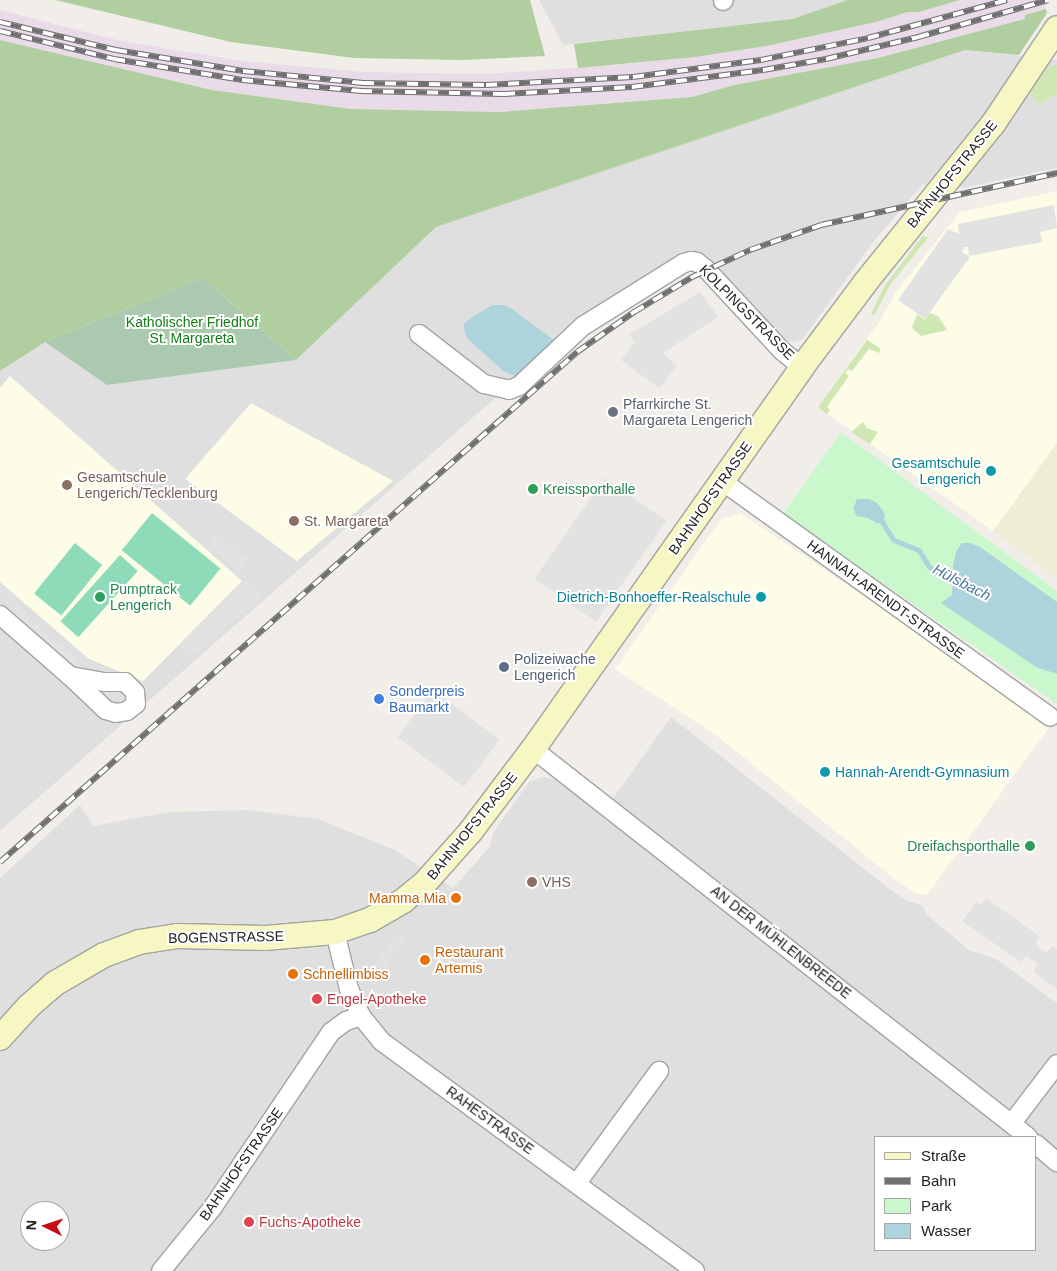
<!DOCTYPE html>
<html>
<head>
<meta charset="utf-8">
<style>
  body { margin:0 }
  #map { position:relative; width:1057px; height:1271px; overflow:hidden; background:#f1eee9; font-family:Arial,sans-serif }
  div>[style] { position:absolute }
  .residential>* { inset:0; background:#e0dfdf }
  .industrial>* { inset:0; background:#eadbe8 }
  .education>* { inset:0; background:#fdfce6 }
  .farmland>* { inset:0; background:#eeeed6 }
  .grass>* { inset:0; background:#cfe7b3 }
  .forest>* { inset:0; background:#b0cea0 }
  .cemetery>* { inset:0; background:#abc9af }
  .park>* { inset:0; background:#caf7cc }
  .pitch>* { inset:0; background:#8ddbb9; transform-origin:0 0 }
  .parking>* { inset:0; background:#e2e2e2; transform-origin:0 0 }
  .water>* { inset:0; background:#add3dc }
  .stream>* { height:4.5px; margin:-2.25px; padding:0 2.25px; transform-origin:2.25px; border-radius:2.25px; background:#add3dc }
  .roads { filter:drop-shadow(1px 0 #a3a3a3) drop-shadow(-1px 0 #a3a3a3) drop-shadow(0 1px #a3a3a3) drop-shadow(0 -1px #a3a3a3) }
  .street>* { height:18px; margin:-9px; padding:0 9px; transform-origin:9px; border-radius:9px; background:#fff }
  .secondary>* { height:24px; margin:-12px; padding:0 12px; transform-origin:12px; border-radius:12px; background:#f6f7c2 }
  .rail>* { height:5.5px; margin-top:-2.75px; transform-origin:0; background:repeating-linear-gradient(90deg,#fff 0 11px,#707070 0 22px); box-sizing:border-box; border-block:1px solid #707070 }
  .dots>* { width:14px; height:14px; translate:-50% -50%; box-sizing:border-box; border:2px solid #fff; border-radius:50% }
  span { translate:-50% -50%; white-space:nowrap; text-align:center; line-height:1.15; -webkit-text-stroke:4px #fff; paint-order:stroke }
  .street-label { font-size:14px; color:#222 }
  .park-label { font-size:14px; color:#137c17 }
  .worship-label { font-size:14px; color:#5b616d }
  .left { translate:0 -50%; text-align:left }
  .culture-label { font-size:14px; color:#0d838f }
  .right { translate:-100% -50%; text-align:right }
  .education-label { font-size:14px; color:#785e54 }
  .leisure-label { font-size:14px; color:#27864d }
  .service-label { font-size:14px; color:#4e5e75 }
  .shop-label { font-size:14px; color:#366cbe }
  .food-label { font-size:14px; color:#c56008 }
  .health-label { font-size:14px; color:#be3a42 }
  .water-label { font-size:15px; color:#4c789d; font-style:italic }
  .legend { position:absolute; left:874px; top:1136px; width:162px; height:115px; box-sizing:border-box; background:#fff; border:1px solid #a7a7a7; margin:0; padding:6px 9px; list-style:none; font-size:15px; color:#222 }
  .legend li { display:flex; align-items:center; gap:10px; height:25px }
  .legend b { width:25px; border:1px solid #a7a7a7 }
  .north { position:absolute; left:20px; top:1201px; width:50px; height:50px; box-sizing:border-box; background:#fff; border:1px solid #a7a7a7; border-radius:50%; rotate:274deg; font-size:14px; font-weight:700; line-height:20px; text-align:center; color:#222 }
  .north::after { content:''; display:block; margin:auto; width:18px; height:22px; background:#c70c15; clip-path:polygon(50% 0,100% 100%,50% 72%,0 100%) }
</style>
</head>
<body>
<div id="map">
  <div class="residential">
    <i style="clip-path:polygon(539px 0,848px 0,792px 19px,563px 45px)"></i>
    <i style="clip-path:polygon(965px 50px,1057px 60px,1057px 168px,963px 188px,923px 184px,874px 241px,802px 340px,793px 342px,784px 340px,700px 252px,582px 322px,0 831px,0 371px,45px 342px,107px 385px,296px 360px,436px 227px)"></i>
    <i style="clip-path:polygon(evenodd,671px 717px,887px 887px,907px 901px,922px 905px,927px 915px,969px 950px,996px 959px,1057px 1003px,1057px 1271px,0 1271px,0 878px,80px 805px,93px 826px,170px 812px,248px 810px,318px 819px,393px 849px,453px 888px,490px 847px,493px 833px,529px 782px,542px 777px,555px 779px,602px 814px,671px 717px,876px 1137px,1036px 1137px,1036px 1250px,876px 1250px,876px 1137px,671px 717px,30px 1211px,60px 1211px,60px 1241px,30px 1241px,30px 1211px)"></i>
  </div>
  <div class="industrial">
    <i style="clip-path:polygon(960px 0,1044px 0,1046px 9px,1025px 15px,1025px 19px,878px 58px,734px 85px,692px 97px,499px 112px,351px 109px,212px 90px,0 40px,0 10px,117px 40px,243px 61px,363px 72px,486px 74px,628px 64px,766px 46px,876px 22px,908px 12px,919px 12px)"></i>
  </div>
  <div class="education">
    <i style="clip-path:polygon(1057px 191px,1057px 444px,993px 531px,818px 407px,881px 319px,896px 292px,960px 212px)"></i>
    <i style="clip-path:polygon(10px 376px,242px 581px,143px 681px,89px 659px,0 582px,0 388px)"></i>
    <i style="clip-path:polygon(251px 403px,393px 481px,297px 561px,185px 479px)"></i>
    <i style="clip-path:polygon(740px 513px,1052px 723px,927px 895px,917px 894px,897px 881px,716px 735px,615px 669px,721px 519px)"></i>
  </div>
  <div class="farmland">
    <i style="clip-path:polygon(1057px 443px,1057px 578px,993px 531px)"></i>
  </div>
  <div class="grass">
    <i style="clip-path:polygon(1057px 65px,1057px 93px,1039px 105px,1030px 92px,1041px 75px,1050px 67px)"></i>
    <i style="clip-path:polygon(923px 235px,928px 238px,890px 285px,874px 316px,871px 314px,884px 287px)"></i>
    <i style="clip-path:polygon(929px 313px,938px 316px,947px 330px,921px 336px,912px 328px,917px 314px,925px 320px)"></i>
    <i style="clip-path:polygon(867px 340px,880px 348px,880px 353px,869px 349px,852px 371px,848px 369px,845px 373px,849px 376px,827px 407px,830px 410px,827px 414px,818px 407px)"></i>
    <i style="clip-path:polygon(863px 422px,867px 428px,878px 432px,870px 444px,851px 432px)"></i>
  </div>
  <div class="forest">
    <i style="clip-path:polygon(55px 0,530px 0,545px 56px,462px 60px,354px 58px,231px 42px)"></i>
    <i style="clip-path:polygon(848px 0,960px 0,919px 12px,908px 12px,876px 22px,766px 46px,695px 57px,578px 68px,574px 44px,792px 19px)"></i>
    <i style="clip-path:polygon(1046px 9px,1047px 13px,1019px 55px,965px 50px,436px 227px,296px 360px,203px 278px,45px 342px,0 371px,0 40px,212px 90px,351px 109px,499px 112px,692px 97px,734px 85px,878px 58px,1025px 19px,1025px 15px)"></i>
  </div>
  <div class="cemetery">
    <i style="clip-path:polygon(203px 278px,296px 360px,107px 385px,45px 342px)"></i>
  </div>
  <div class="park">
    <i style="clip-path:polygon(841px 432px,1057px 591px,1057px 704px,783px 514px)"></i>
  </div>
  <div class="pitch">
    <i style="left:152px;top:513px;width:88px;height:48px;rotate:39deg"></i>
    <i style="left:75px;top:543px;width:35px;height:65px;rotate:39deg"></i>
    <i style="left:120px;top:555px;width:24px;height:89px;rotate:42deg"></i>
  </div>
  <div class="parking">
    <i style="clip-path:polygon(1054px 205px,1057px 228px,1040px 232px,1042px 242px,969px 256px,968px 247px,964px 247px,962px 252px,970px 257px,925px 319px,898px 300px,948px 229px,959px 234px,958px 224px)"></i>
    <i style="clip-path:polygon(700px 292px,718px 317px,663px 353px,677px 366px,659px 388px,621px 360px,634px 343px,630px 334px)"></i>
    <i style="left:605px;top:478px;width:75px;height:123px;rotate:35deg"></i>
    <i style="left:219px;top:533px;width:40px;height:15px;rotate:43deg"></i>
    <i style="clip-path:polygon(249px 580px,262px 595px,191px 657px,179px 645px)"></i>
    <i style="left:14px;top:605px;width:84px;height:12px;rotate:41deg"></i>
    <i style="left:433px;top:690px;width:83px;height:59px;rotate:37deg"></i>
    <i style="clip-path:polygon(987px 899px,1039px 936px,1036px 945px,1043px 951px,1048px 952px,1052px 946px,1057px 949px,1057px 989px,1034px 972px,1037px 963px,1026px 956px,1021px 962px,962px 921px,976px 902px,980px 905px)"></i>
    <i style="left:398px;top:933px;width:10px;height:39px;rotate:37deg"></i>
  </div>
  <div class="water">
    <i style="clip-path:polygon(492px 305px,503px 305px,512px 309px,554px 340px,550px 347px,516px 376px,503px 371px,467px 338px,464px 330px,464px 324px,468px 320px)"></i>
    <i style="clip-path:polygon(857px 499px,869px 499px,877px 503px,884px 512px,885px 518px,878px 524px,868px 518px,857px 516px,853px 509px)"></i>
    <i style="clip-path:polygon(970px 543px,980px 547px,1057px 602px,1057px 674px,1036px 667px,941px 603px,952px 595px,953px 566px,956px 552px,962px 543px)"></i>
  </div>
  <div class="stream">
    <i style="left:882px;top:521px;width:22px;rotate:58deg"></i>
    <i style="left:894px;top:540px;width:27px;rotate:22deg"></i>
    <i style="left:919px;top:550px;width:19px;rotate:58deg"></i>
    <i style="left:929px;top:566px;width:15px;rotate:37deg"></i>
    <i style="left:941px;top:575px;width:17px;rotate:21deg"></i>
  </div>
  <div class="roads">
    <div class="street">
      <i style="left:723px;top:1px;width:1px;rotate:-45deg"></i>
      <i style="left:419px;top:334px;width:82px;rotate:37.6deg"></i>
      <i style="left:484px;top:384px;width:26px;rotate:13deg"></i>
      <i style="left:509px;top:390px;width:11px;rotate:-22deg"></i>
      <i style="left:519px;top:386px;width:88px;rotate:-43.2deg"></i>
      <i style="left:583px;top:326px;width:119px;rotate:-32deg"></i>
      <i style="left:684px;top:263px;width:7px;rotate:-16deg"></i>
      <i style="left:691px;top:261px;width:6px;rotate:9deg"></i>
      <i style="left:697px;top:262px;width:13px;rotate:39deg"></i>
      <i style="left:707px;top:270px;width:109px;rotate:47.2deg"></i>
      <i style="left:781px;top:350px;width:27px;rotate:39deg"></i>
      <i style="left:722px;top:481px;width:404px;rotate:35.7deg"></i>
      <i style="left:0;top:615px;width:93px;rotate:41.1deg"></i>
      <i style="left:70px;top:676px;width:50px;rotate:43.4deg"></i>
      <i style="left:106px;top:710px;width:10px;rotate:17deg"></i>
      <i style="left:116px;top:713px;width:11px;rotate:-10deg"></i>
      <i style="left:127px;top:711px;width:11px;rotate:-38deg"></i>
      <i style="left:136px;top:704px;width:12px;rotate:-95deg"></i>
      <i style="left:135px;top:692px;width:14px;rotate:-135deg"></i>
      <i style="left:125px;top:682px;width:21px;rotate:180deg"></i>
      <i style="left:104px;top:682px;width:35px;rotate:-170deg"></i>
      <i style="left:533px;top:749px;width:629px;rotate:38.09deg"></i>
      <i style="left:335px;top:932px;width:59px;rotate:76.2deg"></i>
      <i style="left:349px;top:989px;width:30px;rotate:66deg"></i>
      <i style="left:361px;top:1016px;width:32px;rotate:51deg"></i>
      <i style="left:381px;top:1041px;width:389px;rotate:36.2deg"></i>
      <i style="left:1012px;top:1123px;width:74px;rotate:-52.7deg"></i>
      <i style="left:1036px;top:1144px;width:28px;rotate:41deg"></i>
      <i style="left:577px;top:1183px;width:139px;rotate:-53.8deg"></i>
      <i style="left:161px;top:1271px;width:82px;rotate:-50.9deg"></i>
      <i style="left:213px;top:1207px;width:211px;rotate:-56deg"></i>
      <i style="left:331px;top:1032px;width:19px;rotate:-36deg"></i>
      <i style="left:346px;top:1021px;width:16px;rotate:-18deg"></i>
    </div>
    <div class="secondary">
      <i style="left:0;top:1038px;width:43px;rotate:-47.8deg"></i>
      <i style="left:29px;top:1006px;width:33px;rotate:-41deg"></i>
      <i style="left:54px;top:984px;width:58px;rotate:-30.1deg"></i>
      <i style="left:104px;top:955px;width:37px;rotate:-20deg"></i>
      <i style="left:139px;top:942px;width:38px;rotate:-9deg"></i>
      <i style="left:177px;top:936px;width:88px;rotate:1.3deg"></i>
      <i style="left:265px;top:938px;width:70px;rotate:-4.9deg"></i>
      <i style="left:335px;top:932px;width:37px;rotate:-19deg"></i>
      <i style="left:370px;top:920px;width:39px;rotate:-30deg"></i>
      <i style="left:404px;top:900px;width:26px;rotate:-39deg"></i>
      <i style="left:424px;top:884px;width:71px;rotate:-48.4deg"></i>
      <i style="left:471px;top:831px;width:103px;rotate:-52.9deg"></i>
      <i style="left:533px;top:749px;width:467px;rotate:-54.8deg"></i>
      <i style="left:802px;top:367px;width:105px;rotate:-53.1deg"></i>
      <i style="left:865px;top:283px;width:204px;rotate:-51.2deg"></i>
      <i style="left:993px;top:124px;width:115px;rotate:-56.3deg"></i>
    </div>
  </div>
  <div class="rail">
    <i style="left:0;top:22px;width:119px;rotate:13.6deg"></i>
    <i style="left:116px;top:50px;width:129px;rotate:9.4deg"></i>
    <i style="left:243px;top:71px;width:121px;rotate:5.7deg"></i>
    <i style="left:363px;top:83px;width:123px;rotate:0.9deg"></i>
    <i style="left:486px;top:85px;width:147px;rotate:-3.1deg"></i>
    <i style="left:633px;top:77px;width:129px;rotate:-7.6deg"></i>
    <i style="left:761px;top:60px;width:109px;rotate:-11.6deg"></i>
    <i style="left:868px;top:38px;width:144px;rotate:-15.3deg"></i>
    <i style="left:0;top:31px;width:117px;rotate:13.8deg"></i>
    <i style="left:114px;top:59px;width:130px;rotate:9.3deg"></i>
    <i style="left:242px;top:80px;width:120px;rotate:5.3deg"></i>
    <i style="left:361px;top:91px;width:143px;rotate:1.2deg"></i>
    <i style="left:504px;top:94px;width:128px;rotate:-3.1deg"></i>
    <i style="left:632px;top:87px;width:132px;rotate:-7.4deg"></i>
    <i style="left:763px;top:70px;width:64px;rotate:-9.9deg"></i>
    <i style="left:826px;top:59px;width:95px;rotate:-13.4deg"></i>
    <i style="left:918px;top:37px;width:135px;rotate:-15.9deg"></i>
    <i style="left:0;top:862px;width:770px;rotate:-41.47deg"></i>
    <i style="left:577px;top:352px;width:70px;rotate:-35.1deg"></i>
    <i style="left:634px;top:312px;width:70px;rotate:-31deg"></i>
    <i style="left:694px;top:276px;width:62px;rotate:-24.9deg"></i>
    <i style="left:750px;top:250px;width:75px;rotate:-19.4deg"></i>
    <i style="left:821px;top:225px;width:242px;rotate:-12.4deg"></i>
  </div>
  <div class="dots">
    <i style="left:613px;top:412px;background:#6b7280"></i>
    <i style="left:991px;top:471px;background:#0f9aa8"></i>
    <i style="left:67px;top:485px;background:#8d6e63"></i>
    <i style="left:533px;top:489px;background:#2e9e5b"></i>
    <i style="left:294px;top:521px;background:#8d6e63"></i>
    <i style="left:100px;top:597px;background:#2e9e5b"></i>
    <i style="left:761px;top:597px;background:#0f9aa8"></i>
    <i style="left:504px;top:667px;background:#5c6f8a"></i>
    <i style="left:379px;top:699px;background:#3f7fe0"></i>
    <i style="left:825px;top:772px;background:#0f9aa8"></i>
    <i style="left:1030px;top:846px;background:#2e9e5b"></i>
    <i style="left:532px;top:882px;background:#8d6e63"></i>
    <i style="left:456px;top:898px;background:#e8710a"></i>
    <i style="left:425px;top:960px;background:#e8710a"></i>
    <i style="left:293px;top:974px;background:#e8710a"></i>
    <i style="left:317px;top:999px;background:#e0444e"></i>
    <i style="left:249px;top:1222px;background:#e0444e"></i>
  </div>
  <div class="street-label">
    <span style="left:952px;top:174px;rotate:-51deg">BAHNHOFSTRASSE</span>
    <span style="left:747px;top:312px;rotate:45deg">KOLPINGSTRASSE</span>
    <span style="left:710px;top:498px;rotate:-55deg">BAHNHOFSTRASSE</span>
    <span style="left:886px;top:599px;rotate:36deg">HANNAH-ARENDT-STRASSE</span>
    <span style="left:472px;top:826px;rotate:-51deg">BAHNHOFSTRASSE</span>
    <span style="left:226px;top:937px;rotate:-1deg">BOGENSTRASSE</span>
    <span style="left:781px;top:942px;rotate:38deg">AN DER MÜHLENBREEDE</span>
    <span style="left:490px;top:1120px;rotate:36deg">RAHESTRASSE</span>
    <span style="left:241px;top:1164px;rotate:-55deg">BAHNHOFSTRASSE</span>
  </div>
  <div class="park-label">
    <span style="left:192px;top:330px">Katholischer Friedhof<br>St. Margareta</span>
  </div>
  <div class="worship-label">
    <span class="left" style="left:623px;top:412px">Pfarrkirche St.<br>Margareta Lengerich</span>
  </div>
  <div class="culture-label">
    <span class="right" style="left:981px;top:471px">Gesamtschule<br>Lengerich</span>
    <span class="right" style="left:751px;top:597px">Dietrich-Bonhoeffer-Realschule</span>
    <span class="left" style="left:835px;top:772px">Hannah-Arendt-Gymnasium</span>
  </div>
  <div class="education-label">
    <span class="left" style="left:77px;top:485px">Gesamtschule<br>Lengerich/Tecklenburg</span>
    <span class="left" style="left:304px;top:521px">St. Margareta</span>
    <span class="left" style="left:542px;top:882px">VHS</span>
  </div>
  <div class="leisure-label">
    <span class="left" style="left:543px;top:489px">Kreissporthalle</span>
    <span class="left" style="left:110px;top:597px">Pumptrack<br>Lengerich</span>
    <span class="right" style="left:1020px;top:846px">Dreifachsporthalle</span>
  </div>
  <div class="service-label">
    <span class="left" style="left:514px;top:667px">Polizeiwache<br>Lengerich</span>
  </div>
  <div class="shop-label">
    <span class="left" style="left:389px;top:699px">Sonderpreis<br>Baumarkt</span>
  </div>
  <div class="food-label">
    <span class="right" style="left:446px;top:898px">Mamma Mia</span>
    <span class="left" style="left:435px;top:960px">Restaurant<br>Artemis</span>
    <span class="left" style="left:303px;top:974px">Schnellimbiss</span>
  </div>
  <div class="health-label">
    <span class="left" style="left:327px;top:999px">Engel-Apotheke</span>
    <span class="left" style="left:259px;top:1222px">Fuchs-Apotheke</span>
  </div>
  <div class="water-label">
    <span style="left:962px;top:582px;rotate:27deg">Hülsbach</span>
  </div>
  <ul class="legend">
  <li><b style="height:6px;background:#f6f7c2"></b>Straße</li>
  <li><b style="height:6px;background:#707070"></b>Bahn</li>
  <li><b style="height:14px;background:#caf7cc"></b>Park</li>
  <li><b style="height:14px;background:#add3dc"></b>Wasser</li>
  </ul>
  <div class="north">N</div>
</div>
</body>
</html>
